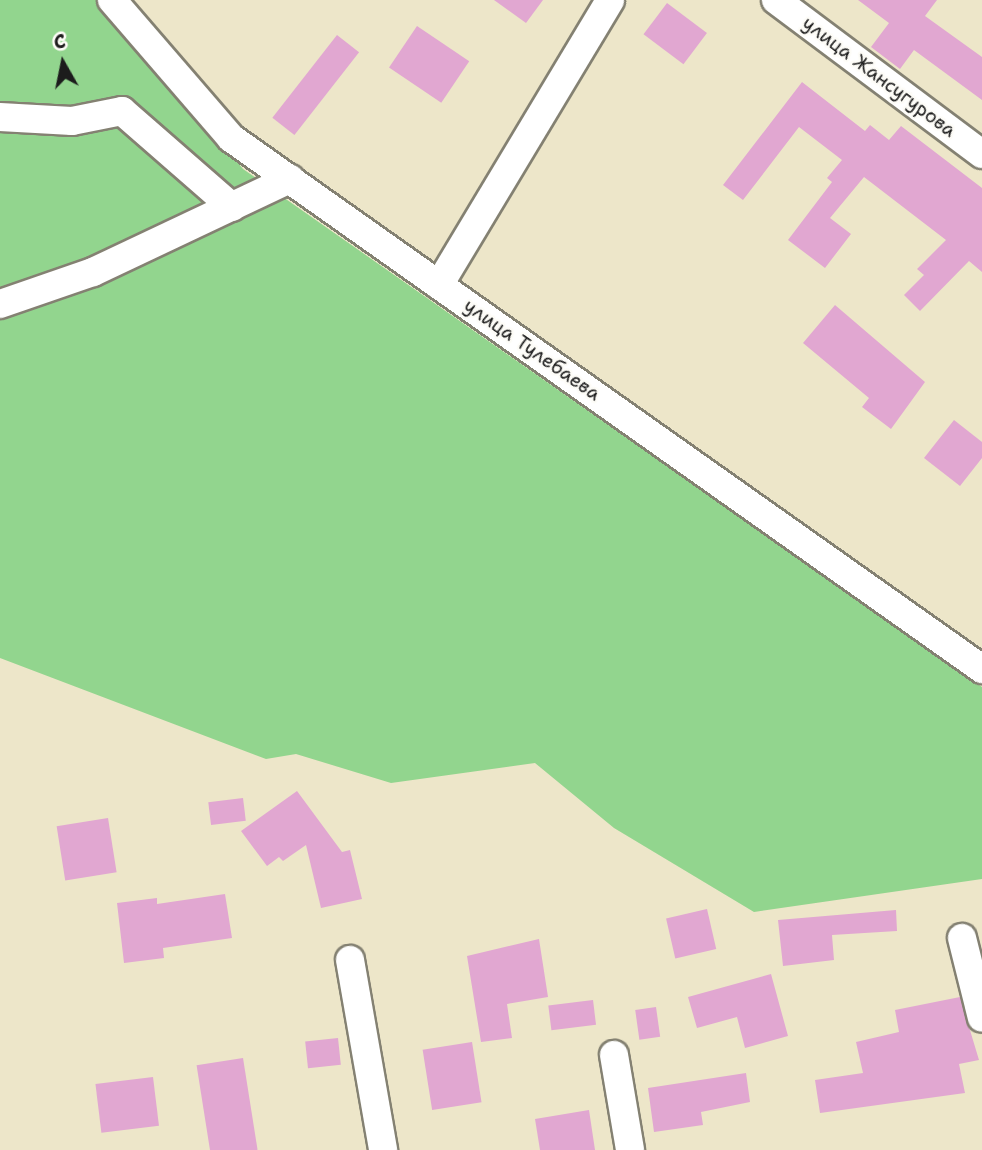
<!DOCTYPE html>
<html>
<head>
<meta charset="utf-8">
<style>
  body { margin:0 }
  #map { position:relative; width:982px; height:1150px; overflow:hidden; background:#ede6c9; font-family:"Shantell Sans",sans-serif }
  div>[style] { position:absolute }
  .green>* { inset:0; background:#92d58e }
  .building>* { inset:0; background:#e1a7d1; transform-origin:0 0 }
  .roads { filter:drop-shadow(2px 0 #848172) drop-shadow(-2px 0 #848172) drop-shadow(0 2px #848172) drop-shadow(0 -2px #848172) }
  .minor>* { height:28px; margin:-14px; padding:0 14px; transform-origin:14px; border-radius:14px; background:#fff }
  span { translate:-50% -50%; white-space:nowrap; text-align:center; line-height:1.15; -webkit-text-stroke:5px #fdfcf7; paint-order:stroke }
  .street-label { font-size:19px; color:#1c1c1c }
  .north { position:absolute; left:28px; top:28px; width:70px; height:70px; -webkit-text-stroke:5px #fdfcf7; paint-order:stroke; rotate:351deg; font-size:19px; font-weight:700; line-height:28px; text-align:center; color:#1c1c1c }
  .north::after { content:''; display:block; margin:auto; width:24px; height:32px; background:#1c1c1c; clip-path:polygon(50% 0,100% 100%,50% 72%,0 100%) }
</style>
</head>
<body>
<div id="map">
  <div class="green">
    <i style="clip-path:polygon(0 0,108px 0,243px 169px,982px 687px,982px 879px,754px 912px,614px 828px,535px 763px,391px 783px,296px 754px,266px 759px,0 658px)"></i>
  </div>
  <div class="building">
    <i style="clip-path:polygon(494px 0,543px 0,526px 23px)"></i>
    <i style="clip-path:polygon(858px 0,937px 0,925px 16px,982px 57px,982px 100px,914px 50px,900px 69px,871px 47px,889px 23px)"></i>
    <i style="left:667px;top:3px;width:50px;height:39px;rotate:37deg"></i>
    <i style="left:417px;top:26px;width:63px;height:50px;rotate:34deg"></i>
    <i style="left:337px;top:35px;width:28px;height:105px;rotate:38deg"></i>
    <i style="clip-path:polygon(802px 82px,865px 131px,870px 125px,889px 140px,901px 126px,982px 188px,982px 272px,969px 261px,920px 311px,904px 295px,924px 275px,917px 269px,946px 240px,864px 177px,830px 218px,851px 234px,825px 268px,788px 240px,832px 182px,827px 178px,842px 160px,799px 127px,743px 200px,723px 185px)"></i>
    <i style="clip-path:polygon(835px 305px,925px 382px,891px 429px,862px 407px,869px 398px,803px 343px)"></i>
    <i style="clip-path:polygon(954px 420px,982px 442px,982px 458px,960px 486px,924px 458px)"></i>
    <i style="clip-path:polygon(297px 791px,342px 852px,350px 850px,362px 899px,321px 908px,306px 845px,283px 861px,279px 857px,267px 866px,241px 831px)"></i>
    <i style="left:243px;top:798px;width:23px;height:35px;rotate:83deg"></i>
    <i style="left:108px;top:818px;width:55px;height:52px;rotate:81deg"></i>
    <i style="clip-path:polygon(225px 894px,232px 938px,163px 948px,164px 958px,124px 963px,117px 903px,157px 898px,157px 904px)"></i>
    <i style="left:707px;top:909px;width:41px;height:42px;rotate:77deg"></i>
    <i style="clip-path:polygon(896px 910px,897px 931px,832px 935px,834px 960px,783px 966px,778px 920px)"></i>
    <i style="clip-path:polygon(539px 939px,548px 997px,507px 1004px,512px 1038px,481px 1042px,467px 956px)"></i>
    <i style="clip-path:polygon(771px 974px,788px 1036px,745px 1048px,737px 1017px,697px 1028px,688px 997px)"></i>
    <i style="clip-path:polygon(960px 997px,979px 1060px,959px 1064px,965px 1093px,820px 1113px,815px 1080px,863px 1073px,856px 1042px,899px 1032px,895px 1010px)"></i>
    <i style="left:593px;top:1000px;width:25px;height:45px;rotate:83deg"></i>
    <i style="left:656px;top:1007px;width:30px;height:21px;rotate:82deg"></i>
    <i style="left:338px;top:1038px;width:27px;height:33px;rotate:84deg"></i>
    <i style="left:472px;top:1042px;width:61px;height:50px;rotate:81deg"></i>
    <i style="left:243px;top:1058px;width:93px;height:47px;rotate:81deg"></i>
    <i style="clip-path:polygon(746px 1073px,750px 1102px,701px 1112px,703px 1125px,654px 1132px,648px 1088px)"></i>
    <i style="left:153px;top:1077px;width:49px;height:58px;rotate:83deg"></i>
    <i style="clip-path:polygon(589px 1110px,595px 1150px,540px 1150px,535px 1119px)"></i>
  </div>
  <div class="roads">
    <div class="minor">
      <i style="left:112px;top:0;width:182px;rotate:49.2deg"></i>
      <i style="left:231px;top:138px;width:920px;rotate:35.26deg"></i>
      <i style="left:776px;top:0;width:257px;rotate:36.8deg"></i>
      <i style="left:0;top:117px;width:72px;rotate:3.2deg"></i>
      <i style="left:72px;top:121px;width:51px;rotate:-11.3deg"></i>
      <i style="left:122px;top:111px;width:146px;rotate:41.1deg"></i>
      <i style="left:439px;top:285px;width:332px;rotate:-59deg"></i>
      <i style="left:0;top:304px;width:98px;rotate:-19deg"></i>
      <i style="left:93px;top:272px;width:218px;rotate:-25.3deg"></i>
      <i style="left:962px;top:938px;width:82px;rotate:76deg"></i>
      <i style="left:350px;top:960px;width:193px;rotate:80.1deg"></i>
      <i style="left:614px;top:1055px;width:96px;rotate:80.4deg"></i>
    </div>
  </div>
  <div class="street-label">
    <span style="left:879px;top:77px;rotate:37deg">улица Жансугурова</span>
    <span style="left:532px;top:350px;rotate:35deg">улица Тулебаева</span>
  </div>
  <div class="north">С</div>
</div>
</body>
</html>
